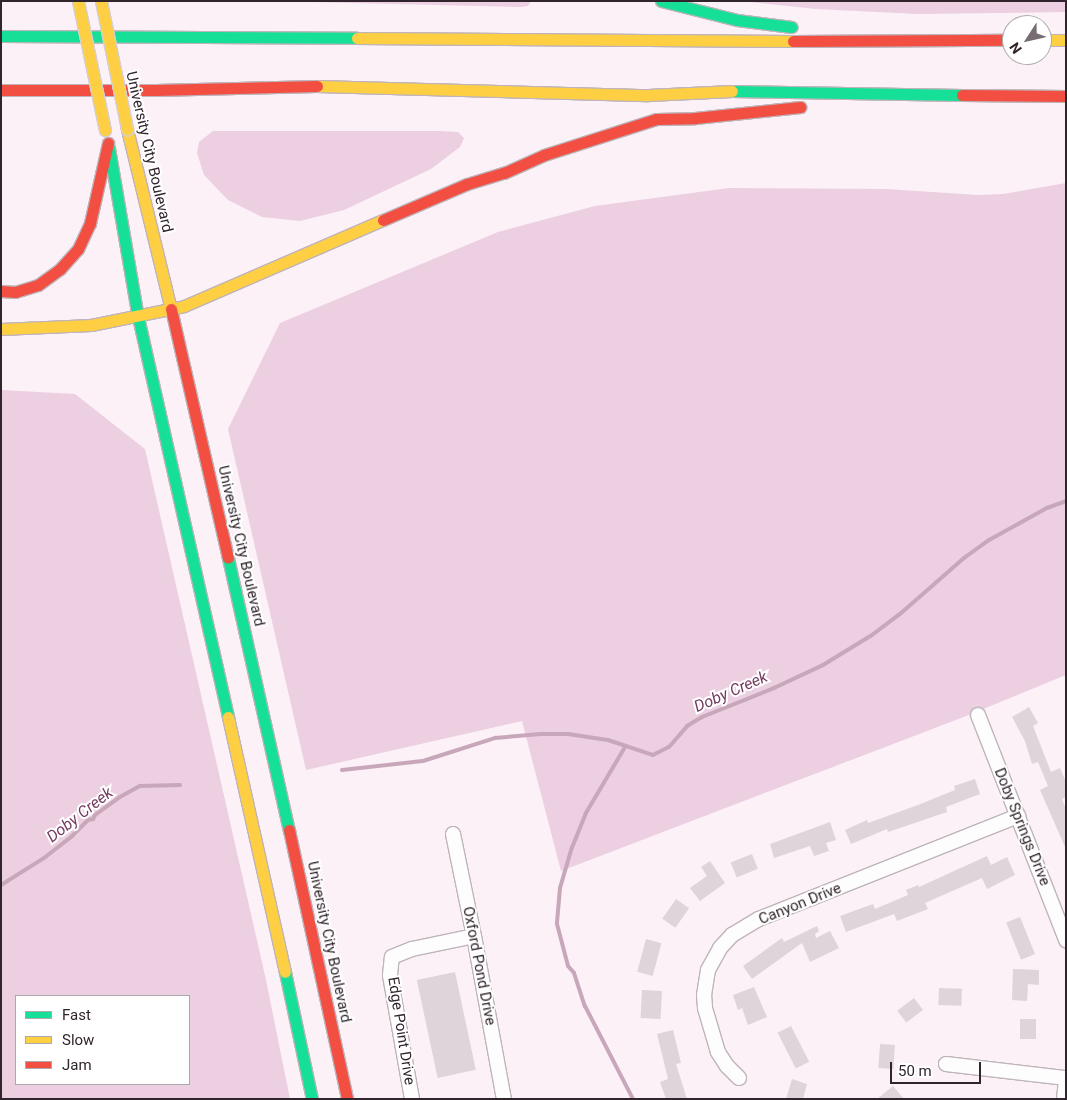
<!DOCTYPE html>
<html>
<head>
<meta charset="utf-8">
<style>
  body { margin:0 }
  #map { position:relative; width:1067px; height:1100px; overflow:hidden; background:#fbf1f7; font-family:Roboto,sans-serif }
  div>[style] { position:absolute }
  .forest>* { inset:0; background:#eccfe1 }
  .stream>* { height:4px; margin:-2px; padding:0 2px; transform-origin:2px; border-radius:2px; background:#c8a7bb }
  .building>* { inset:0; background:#ded4da; transform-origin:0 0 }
  .roads { filter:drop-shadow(1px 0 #beb4ba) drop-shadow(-1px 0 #beb4ba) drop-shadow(0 1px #beb4ba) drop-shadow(0 -1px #beb4ba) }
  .street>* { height:14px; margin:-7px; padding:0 7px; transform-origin:7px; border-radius:7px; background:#fefdfe }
  .fast>* { height:11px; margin:-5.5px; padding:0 5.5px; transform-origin:5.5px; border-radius:5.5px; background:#16e098 }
  .slow>* { height:11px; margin:-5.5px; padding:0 5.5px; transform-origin:5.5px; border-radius:5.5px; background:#ffcf43 }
  .jam>* { height:11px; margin:-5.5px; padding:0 5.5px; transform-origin:5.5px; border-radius:5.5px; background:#f24e42 }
  .bridges { filter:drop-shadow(1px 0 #d4cfd2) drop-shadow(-1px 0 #d4cfd2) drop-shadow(0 1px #d4cfd2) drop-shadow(0 -1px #d4cfd2) }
  .slow-bridge>* { height:11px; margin:-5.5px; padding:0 5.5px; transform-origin:5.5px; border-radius:5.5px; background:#ffcf43 }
  span { translate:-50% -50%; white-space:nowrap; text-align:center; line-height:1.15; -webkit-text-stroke:4px #fff; paint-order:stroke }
  .street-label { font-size:15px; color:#30252c }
  .water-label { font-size:16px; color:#743b61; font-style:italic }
  .frame { position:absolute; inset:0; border:2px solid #30252c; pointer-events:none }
  .legend { position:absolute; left:15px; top:995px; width:175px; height:90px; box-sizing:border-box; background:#fff; border:1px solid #aca8ab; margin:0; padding:6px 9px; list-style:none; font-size:15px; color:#30252c }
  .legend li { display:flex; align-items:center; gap:10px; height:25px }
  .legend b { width:25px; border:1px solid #aca8ab }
  .north { position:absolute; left:1002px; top:15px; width:50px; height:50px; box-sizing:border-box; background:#fff; border:1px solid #aca8ab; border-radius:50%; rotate:235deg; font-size:14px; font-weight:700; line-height:20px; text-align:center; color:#30252c }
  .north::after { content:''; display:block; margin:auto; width:18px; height:22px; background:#776c73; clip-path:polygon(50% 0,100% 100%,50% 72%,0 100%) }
  .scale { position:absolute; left:890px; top:1062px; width:91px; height:22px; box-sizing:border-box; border:2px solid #30252c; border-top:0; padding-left:6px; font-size:15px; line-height:18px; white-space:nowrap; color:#30252c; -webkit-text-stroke:4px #fff; paint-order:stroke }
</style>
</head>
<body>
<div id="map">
  <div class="forest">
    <i style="clip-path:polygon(269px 1px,531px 1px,528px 6px,521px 7px)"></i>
    <i style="clip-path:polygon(740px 1px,1066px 1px,1066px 12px,918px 14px,816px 9px)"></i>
    <i style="clip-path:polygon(213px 131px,440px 131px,458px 132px,464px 138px,460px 147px,431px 169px,344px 210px,300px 221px,262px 217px,228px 200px,204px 175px,197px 153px,199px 142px)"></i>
    <i style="clip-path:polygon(1066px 183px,1066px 675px,961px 718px,561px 871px,522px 721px,306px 770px,228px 429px,280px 323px,498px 232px,595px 206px,729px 188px,886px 189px,978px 195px,1003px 194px)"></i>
    <i style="clip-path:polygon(evenodd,1px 390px,75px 394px,145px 449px,266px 980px,290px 1099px,1px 1099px,1px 390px,189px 996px,189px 1084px,16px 1084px,16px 996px,189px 996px)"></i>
  </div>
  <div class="stream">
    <i style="left:625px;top:747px;width:77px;rotate:120.6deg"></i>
    <i style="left:586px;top:813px;width:37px;rotate:112deg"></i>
    <i style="left:572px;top:847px;width:43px;rotate:106.3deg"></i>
    <i style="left:560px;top:888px;width:36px;rotate:95deg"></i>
    <i style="left:557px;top:924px;width:43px;rotate:75.3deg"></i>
    <i style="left:568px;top:966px;width:9px;rotate:49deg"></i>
    <i style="left:574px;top:973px;width:35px;rotate:72deg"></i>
    <i style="left:585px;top:1006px;width:105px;rotate:62.7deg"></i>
    <i style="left:342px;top:770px;width:81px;rotate:-6.3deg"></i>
    <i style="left:423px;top:761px;width:76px;rotate:-17.7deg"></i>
    <i style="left:495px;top:738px;width:46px;rotate:-5deg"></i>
    <i style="left:541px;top:734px;width:27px"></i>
    <i style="left:568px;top:734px;width:40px;rotate:8.5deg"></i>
    <i style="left:608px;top:740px;width:47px;rotate:18.4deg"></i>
    <i style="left:653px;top:755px;width:18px;rotate:-27deg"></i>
    <i style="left:669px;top:747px;width:28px;rotate:-49deg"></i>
    <i style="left:687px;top:726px;width:17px;rotate:-31deg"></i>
    <i style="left:702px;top:717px;width:78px;rotate:-21.9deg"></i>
    <i style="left:774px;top:688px;width:54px;rotate:-25.1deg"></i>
    <i style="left:823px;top:665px;width:57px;rotate:-31.5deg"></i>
    <i style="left:872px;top:635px;width:35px;rotate:-37deg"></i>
    <i style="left:900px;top:614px;width:85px;rotate:-41.2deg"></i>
    <i style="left:964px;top:558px;width:31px;rotate:-36deg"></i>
    <i style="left:989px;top:540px;width:66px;rotate:-28.9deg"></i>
    <i style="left:1047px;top:508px;width:20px;rotate:-20deg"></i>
    <i style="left:1px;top:885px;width:51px;rotate:-32.1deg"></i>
    <i style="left:44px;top:858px;width:36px;rotate:-38deg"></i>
    <i style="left:72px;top:836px;width:23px;rotate:-45deg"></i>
    <i style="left:88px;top:820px;width:5px;rotate:-11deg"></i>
    <i style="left:93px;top:819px;width:4px;rotate:-63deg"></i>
    <i style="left:95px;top:815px;width:31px;rotate:-36deg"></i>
    <i style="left:120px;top:797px;width:23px;rotate:-29deg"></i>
    <i style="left:140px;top:786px;width:40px;rotate:-1.4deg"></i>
  </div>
  <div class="building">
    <i style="clip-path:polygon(1029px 707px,1038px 723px,1033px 726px,1051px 772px,1060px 768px,1066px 782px,1066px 797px,1062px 799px,1066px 809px,1066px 849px,1040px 790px,1048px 786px,1038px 762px,1032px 764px,1025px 741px,1012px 717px)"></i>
    <i style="clip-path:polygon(975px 779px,980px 794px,946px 807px,947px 812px,888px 832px,887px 829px,851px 844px,845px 830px,867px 820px,868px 823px,918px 805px,955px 790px,954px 786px)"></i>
    <i style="clip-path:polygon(830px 822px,836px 840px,826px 843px,829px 851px,814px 856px,810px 846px,774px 858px,770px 844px)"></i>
    <i style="left:752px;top:854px;width:16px;height:23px;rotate:68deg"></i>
    <i style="clip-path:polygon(987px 856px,991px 865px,1007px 857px,1015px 875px,987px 889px,982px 878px,925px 903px,928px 909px,897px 921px,894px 914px,846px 932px,840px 916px,873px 904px,875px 909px,908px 895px,906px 890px,918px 885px,919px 887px)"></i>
    <i style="clip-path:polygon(710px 861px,725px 883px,700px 901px,690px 888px,707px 876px,701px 867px)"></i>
    <i style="left:676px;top:899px;width:16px;height:24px;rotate:35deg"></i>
    <i style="left:1020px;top:917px;width:40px;height:15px;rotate:68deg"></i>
    <i style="clip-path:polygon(817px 926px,819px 931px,815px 934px,816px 938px,830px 931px,839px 948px,810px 962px,802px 943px,752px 979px,743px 966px,782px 938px,784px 942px)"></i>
    <i style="left:646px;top:939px;width:16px;height:34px;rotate:15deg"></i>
    <i style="clip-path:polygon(1013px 969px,1039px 970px,1039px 985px,1028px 984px,1027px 1001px,1012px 1000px)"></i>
    <i style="left:455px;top:972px;width:100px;height:39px;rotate:78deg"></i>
    <i style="clip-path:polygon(754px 987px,767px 1017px,748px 1025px,742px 1008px,738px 1010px,733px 995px)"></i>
    <i style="left:939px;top:988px;width:23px;height:17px;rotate:2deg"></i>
    <i style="left:642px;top:990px;width:20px;height:28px;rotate:3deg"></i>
    <i style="left:914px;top:998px;width:15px;height:21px;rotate:53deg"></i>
    <i style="left:1020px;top:1019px;width:16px;height:20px"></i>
    <i style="left:791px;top:1026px;width:40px;height:15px;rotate:63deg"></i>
    <i style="clip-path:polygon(673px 1030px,681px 1063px,676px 1064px,687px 1099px,666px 1099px,660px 1082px,668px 1079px,657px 1034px)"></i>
    <i style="left:880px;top:1044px;width:15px;height:24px;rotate:4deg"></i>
    <i style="clip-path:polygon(792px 1079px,807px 1084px,803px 1099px,786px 1099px)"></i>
    <i style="clip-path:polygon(893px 1086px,904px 1099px,877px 1099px)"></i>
  </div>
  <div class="roads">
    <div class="street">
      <i style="left:978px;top:715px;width:242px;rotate:68.6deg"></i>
      <i style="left:453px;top:834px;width:104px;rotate:78.4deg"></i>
      <i style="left:474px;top:936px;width:166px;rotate:79.6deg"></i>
      <i style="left:946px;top:1064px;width:121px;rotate:6.7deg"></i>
      <i style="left:739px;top:1078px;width:17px;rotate:-135deg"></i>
      <i style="left:727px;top:1066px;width:17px;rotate:-123deg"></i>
      <i style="left:718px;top:1052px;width:46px;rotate:-106.5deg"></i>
      <i style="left:705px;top:1008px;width:13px;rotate:-94deg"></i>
      <i style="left:704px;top:995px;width:25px;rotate:-81deg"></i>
      <i style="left:708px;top:970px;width:25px;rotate:-61deg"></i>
      <i style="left:720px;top:948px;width:18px;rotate:-47deg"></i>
      <i style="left:732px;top:935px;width:31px;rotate:-31deg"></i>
      <i style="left:759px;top:919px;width:279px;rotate:-21.7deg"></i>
      <i style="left:412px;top:1099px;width:126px;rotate:-100.1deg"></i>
      <i style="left:390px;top:975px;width:18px;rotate:-84deg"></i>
      <i style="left:392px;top:957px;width:22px;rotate:-22deg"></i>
      <i style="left:412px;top:949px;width:63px;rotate:-11.8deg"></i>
      <i style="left:1064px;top:1099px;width:18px;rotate:-84deg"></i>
    </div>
    <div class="fast">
      <i style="left:661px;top:1px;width:78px;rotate:14deg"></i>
      <i style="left:737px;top:20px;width:55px;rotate:7.3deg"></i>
      <i style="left:1px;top:36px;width:356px;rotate:0.3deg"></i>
      <i style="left:732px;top:91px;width:230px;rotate:1deg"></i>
      <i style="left:109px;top:148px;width:171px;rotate:80.3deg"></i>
      <i style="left:138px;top:317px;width:410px;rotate:77.3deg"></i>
      <i style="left:228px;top:558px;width:279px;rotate:77.4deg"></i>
      <i style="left:285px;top:972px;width:130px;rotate:78deg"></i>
    </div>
    <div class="slow">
      <i style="left:357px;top:38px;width:436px;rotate:0.4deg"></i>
      <i style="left:1042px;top:40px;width:24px"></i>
      <i style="left:317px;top:86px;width:331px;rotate:1.6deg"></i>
      <i style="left:648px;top:95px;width:84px;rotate:-2.7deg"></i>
      <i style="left:127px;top:129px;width:185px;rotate:76.3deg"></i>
      <i style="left:1px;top:329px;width:90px;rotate:-2.5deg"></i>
      <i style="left:91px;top:325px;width:95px;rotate:-11.5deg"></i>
      <i style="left:184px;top:306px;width:217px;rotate:-23.4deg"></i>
      <i style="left:228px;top:717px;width:261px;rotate:77.4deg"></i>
    </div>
    <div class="jam">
      <i style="left:793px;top:41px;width:219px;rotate:-0.3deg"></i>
      <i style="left:1px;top:90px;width:155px"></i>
      <i style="left:156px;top:90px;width:161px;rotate:-1.4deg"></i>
      <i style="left:962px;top:95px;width:104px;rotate:0.6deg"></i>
      <i style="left:383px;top:220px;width:91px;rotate:-23.2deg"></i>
      <i style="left:467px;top:184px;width:39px;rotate:-17deg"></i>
      <i style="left:504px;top:173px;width:44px;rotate:-24.2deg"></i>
      <i style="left:544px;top:155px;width:118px;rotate:-17.8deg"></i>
      <i style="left:656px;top:119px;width:39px;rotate:-1deg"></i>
      <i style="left:695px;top:118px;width:106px;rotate:-6deg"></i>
      <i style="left:1px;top:291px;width:14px;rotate:4deg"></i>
      <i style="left:15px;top:292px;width:24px;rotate:-17deg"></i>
      <i style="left:38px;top:285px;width:27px;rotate:-36deg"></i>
      <i style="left:60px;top:269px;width:27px;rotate:-48deg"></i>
      <i style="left:78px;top:249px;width:29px;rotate:-65deg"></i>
      <i style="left:90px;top:223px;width:82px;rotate:-77.3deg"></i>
      <i style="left:171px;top:309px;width:255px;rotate:77.1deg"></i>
      <i style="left:289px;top:830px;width:275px;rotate:77.8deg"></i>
    </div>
  </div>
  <div class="bridges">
    <div class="slow-bridge">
      <i style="left:78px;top:1px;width:132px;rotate:78.2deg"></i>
      <i style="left:101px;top:1px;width:131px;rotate:78.5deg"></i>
    </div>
  </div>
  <div class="street-label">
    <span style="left:149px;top:152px;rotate:77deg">University City Boulevard</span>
    <span style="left:241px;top:546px;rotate:77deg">University City Boulevard</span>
    <span style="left:1022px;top:827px;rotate:68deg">Doby Springs Drive</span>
    <span style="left:800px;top:904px;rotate:-22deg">Canyon Drive</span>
    <span style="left:329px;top:942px;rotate:78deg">University City Boulevard</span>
    <span style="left:479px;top:966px;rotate:79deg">Oxford Pond Drive</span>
    <span style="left:401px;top:1031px;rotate:81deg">Edge Point Drive</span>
  </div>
  <div class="water-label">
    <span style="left:731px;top:692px;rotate:-24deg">Doby Creek</span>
    <span style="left:80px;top:815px;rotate:-38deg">Doby Creek</span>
  </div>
  <div class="frame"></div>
  <ul class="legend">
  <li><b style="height:6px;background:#16e098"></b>Fast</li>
  <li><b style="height:6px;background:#ffcf43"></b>Slow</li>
  <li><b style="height:6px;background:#f24e42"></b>Jam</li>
  </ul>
  <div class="north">N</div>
  <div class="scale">50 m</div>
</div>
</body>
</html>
